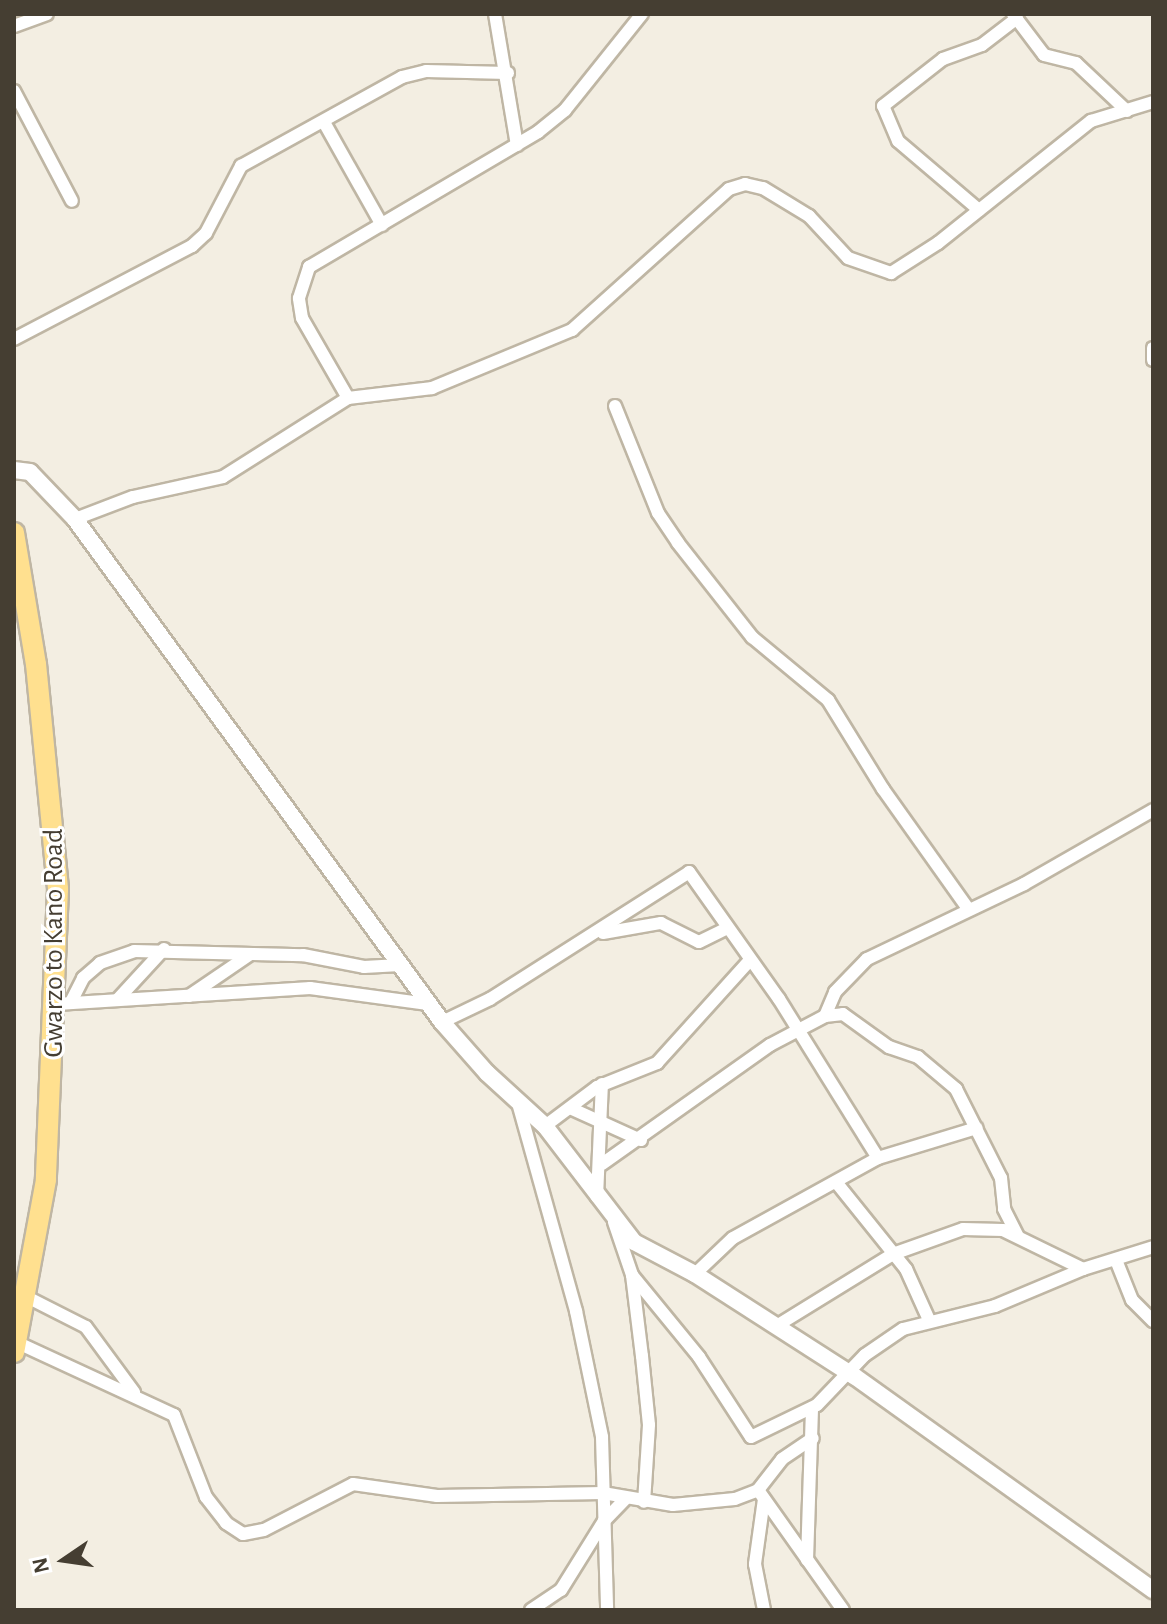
<!DOCTYPE html>
<html>
<head>
<meta charset="utf-8">
<style>
  body { margin:0 }
  #map { position:relative; width:1167px; height:1624px; overflow:hidden; background:#f3eee2; font-family:"Alegreya Sans",sans-serif }
  div>[style] { position:absolute }
  .roads { filter:drop-shadow(2px 0 #bfb6a4) drop-shadow(-2px 0 #bfb6a4) drop-shadow(0 2px #bfb6a4) drop-shadow(0 -2px #bfb6a4) }
  .minor>* { height:12px; margin:-6px; padding:0 6px; transform-origin:6px; border-radius:6px; background:#fff }
  .tertiary>* { height:16px; margin:-8px; padding:0 8px; transform-origin:8px; border-radius:8px; background:#fff }
  .primary>* { height:20px; margin:-10px; padding:0 10px; transform-origin:10px; border-radius:10px; background:#ffe08f }
  span { translate:-50% -50%; white-space:nowrap; text-align:center; line-height:1.15; -webkit-text-stroke:6px #fff; paint-order:stroke }
  .street-label { font-size:28px; color:#453e32 }
  .frame { position:absolute; inset:0; border:16px solid #453e32; pointer-events:none }
  .north { position:absolute; left:24px; top:1520px; width:80px; height:80px; -webkit-text-stroke:6px #fff; paint-order:stroke; rotate:257deg; font-size:22px; font-weight:700; line-height:32px; text-align:center; color:#453e32 }
  .north::after { content:''; display:block; margin:auto; width:28px; height:36px; background:#453e32; clip-path:polygon(50% 0,100% 100%,50% 72%,0 100%) }
</style>
</head>
<body>
<div id="map">
  <div class="roads">
    <div class="minor">
      <i style="left:495px;top:14px;width:133px;rotate:80.5deg"></i>
      <i style="left:1013px;top:14px;width:51px;rotate:52.9deg"></i>
      <i style="left:1044px;top:55px;width:33px;rotate:14deg"></i>
      <i style="left:1076px;top:63px;width:70px;rotate:43.3deg"></i>
      <i style="left:14px;top:26px;width:35px;rotate:-20deg"></i>
      <i style="left:14px;top:91px;width:124px;rotate:62.2deg"></i>
      <i style="left:325px;top:124px;width:116px;rotate:60.6deg"></i>
      <i style="left:979px;top:210px;width:106px;rotate:-139.6deg"></i>
      <i style="left:898px;top:141px;width:38px;rotate:-113deg"></i>
      <i style="left:883px;top:106px;width:76px;rotate:-38.1deg"></i>
      <i style="left:943px;top:59px;width:41px;rotate:-19.7deg"></i>
      <i style="left:982px;top:45px;width:44px;rotate:-37.6deg"></i>
      <i style="left:14px;top:339px;width:201px;rotate:-27.6deg"></i>
      <i style="left:192px;top:246px;width:19px;rotate:-43deg"></i>
      <i style="left:206px;top:233px;width:76px;rotate:-62.4deg"></i>
      <i style="left:241px;top:166px;width:184px;rotate:-28.9deg"></i>
      <i style="left:402px;top:77px;width:25px;rotate:-14deg"></i>
      <i style="left:426px;top:71px;width:82px;rotate:1.4deg"></i>
      <i style="left:1153px;top:348px;width:12px;rotate:90deg"></i>
      <i style="left:348px;top:398px;width:92px;rotate:-119.9deg"></i>
      <i style="left:302px;top:318px;width:20px;rotate:-99deg"></i>
      <i style="left:299px;top:298px;width:33px;rotate:-72deg"></i>
      <i style="left:309px;top:267px;width:266px;rotate:-30.5deg"></i>
      <i style="left:538px;top:132px;width:35px;rotate:-39deg"></i>
      <i style="left:565px;top:110px;width:123px;rotate:-51.3deg"></i>
      <i style="left:615px;top:406px;width:115px;rotate:68.1deg"></i>
      <i style="left:658px;top:513px;width:36px;rotate:56deg"></i>
      <i style="left:678px;top:543px;width:120px;rotate:51.8deg"></i>
      <i style="left:752px;top:637px;width:99px;rotate:39.7deg"></i>
      <i style="left:828px;top:700px;width:105px;rotate:58.3deg"></i>
      <i style="left:883px;top:789px;width:148px;rotate:54.6deg"></i>
      <i style="left:75px;top:519px;width:62px;rotate:-20.8deg"></i>
      <i style="left:133px;top:497px;width:92px;rotate:-12.5deg"></i>
      <i style="left:223px;top:477px;width:148px;rotate:-32.3deg"></i>
      <i style="left:348px;top:398px;width:85px;rotate:-6.8deg"></i>
      <i style="left:432px;top:388px;width:152px;rotate:-22.5deg"></i>
      <i style="left:572px;top:330px;width:211px;rotate:-41.9deg"></i>
      <i style="left:729px;top:189px;width:17px;rotate:-17deg"></i>
      <i style="left:745px;top:184px;width:18px;rotate:13deg"></i>
      <i style="left:763px;top:188px;width:54px;rotate:31.3deg"></i>
      <i style="left:809px;top:216px;width:57px;rotate:47.1deg"></i>
      <i style="left:848px;top:258px;width:46px;rotate:19.2deg"></i>
      <i style="left:891px;top:273px;width:56px;rotate:-32.6deg"></i>
      <i style="left:938px;top:243px;width:196px;rotate:-38.6deg"></i>
      <i style="left:1091px;top:121px;width:65px;rotate:-17deg"></i>
      <i style="left:603px;top:933px;width:59px;rotate:-9.8deg"></i>
      <i style="left:661px;top:923px;width:42px;rotate:26.6deg"></i>
      <i style="left:699px;top:942px;width:32px;rotate:-26deg"></i>
      <i style="left:189px;top:996px;width:73px;rotate:-34.3deg"></i>
      <i style="left:118px;top:999px;width:68px;rotate:-47.4deg"></i>
      <i style="left:72px;top:1000px;width:25px;rotate:-63deg"></i>
      <i style="left:83px;top:978px;width:23px;rotate:-41deg"></i>
      <i style="left:100px;top:963px;width:36px;rotate:-19deg"></i>
      <i style="left:134px;top:951px;width:169px;rotate:1.4deg"></i>
      <i style="left:303px;top:955px;width:62px;rotate:11.1deg"></i>
      <i style="left:364px;top:967px;width:36px;rotate:-3deg"></i>
      <i style="left:57px;top:1004px;width:254px;rotate:-3.6deg"></i>
      <i style="left:310px;top:988px;width:119px;rotate:7.7deg"></i>
      <i style="left:825px;top:1016px;width:26px;rotate:-67deg"></i>
      <i style="left:835px;top:992px;width:46px;rotate:-45.9deg"></i>
      <i style="left:867px;top:959px;width:174px;rotate:-25.5deg"></i>
      <i style="left:1024px;top:884px;width:149px;rotate:-29.8deg"></i>
      <i style="left:442px;top:1022px;width:53px;rotate:-25.6deg"></i>
      <i style="left:490px;top:999px;width:236px;rotate:-32.5deg"></i>
      <i style="left:689px;top:872px;width:156px;rotate:54.7deg"></i>
      <i style="left:779px;top:999px;width:187px;rotate:58.1deg"></i>
      <i style="left:518px;top:1103px;width:216px;rotate:74.4deg"></i>
      <i style="left:576px;top:1311px;width:129px;rotate:78.3deg"></i>
      <i style="left:602px;top:1437px;width:173px;rotate:88.3deg"></i>
      <i style="left:570px;top:1108px;width:78px;rotate:24.3deg"></i>
      <i style="left:545px;top:1126px;width:65px;rotate:-36.9deg"></i>
      <i style="left:597px;top:1087px;width:65px;rotate:-21.8deg"></i>
      <i style="left:657px;top:1063px;width:139px;rotate:-47.9deg"></i>
      <i style="left:602px;top:1164px;width:206px;rotate:-35.3deg"></i>
      <i style="left:770px;top:1045px;width:62px;rotate:-27.8deg"></i>
      <i style="left:825px;top:1016px;width:18px;rotate:-6deg"></i>
      <i style="left:843px;top:1014px;width:57px;rotate:35.7deg"></i>
      <i style="left:889px;top:1047px;width:31px;rotate:19deg"></i>
      <i style="left:918px;top:1057px;width:50px;rotate:40.1deg"></i>
      <i style="left:956px;top:1089px;width:100px;rotate:63.2deg"></i>
      <i style="left:1001px;top:1178px;width:31px;rotate:84deg"></i>
      <i style="left:1004px;top:1209px;width:31px;rotate:63deg"></i>
      <i style="left:836px;top:1182px;width:112px;rotate:51.2deg"></i>
      <i style="left:906px;top:1269px;width:56px;rotate:65.7deg"></i>
      <i style="left:597px;top:1197px;width:113px;rotate:-87.5deg"></i>
      <i style="left:614px;top:1222px;width:56px;rotate:71.2deg"></i>
      <i style="left:632px;top:1275px;width:82px;rotate:83deg"></i>
      <i style="left:642px;top:1356px;width:69px;rotate:84.2deg"></i>
      <i style="left:649px;top:1425px;width:77px;rotate:93.7deg"></i>
      <i style="left:1116px;top:1260px;width:43px;rotate:68.2deg"></i>
      <i style="left:1132px;top:1300px;width:30px;rotate:45deg"></i>
      <i style="left:695px;top:1274px;width:52px;rotate:-43.5deg"></i>
      <i style="left:733px;top:1238px;width:166px;rotate:-28.9deg"></i>
      <i style="left:878px;top:1158px;width:103px;rotate:-16.9deg"></i>
      <i style="left:632px;top:1275px;width:106px;rotate:50.7deg"></i>
      <i style="left:699px;top:1357px;width:95px;rotate:57deg"></i>
      <i style="left:751px;top:1437px;width:73px;rotate:-25.9deg"></i>
      <i style="left:817px;top:1405px;width:69px;rotate:-46.2deg"></i>
      <i style="left:865px;top:1355px;width:46px;rotate:-34.4deg"></i>
      <i style="left:903px;top:1329px;width:95px;rotate:-14deg"></i>
      <i style="left:995px;top:1306px;width:95px;rotate:-22.8deg"></i>
      <i style="left:1083px;top:1269px;width:73px;rotate:-17.4deg"></i>
      <i style="left:25px;top:1296px;width:68px;rotate:26.9deg"></i>
      <i style="left:86px;top:1327px;width:81px;rotate:53.6deg"></i>
      <i style="left:778px;top:1325px;width:135px;rotate:-31.7deg"></i>
      <i style="left:893px;top:1254px;width:74px;rotate:-19.7deg"></i>
      <i style="left:963px;top:1229px;width:40px;rotate:1.4deg"></i>
      <i style="left:1003px;top:1230px;width:89px;rotate:26deg"></i>
      <i style="left:16px;top:1342px;width:174px;rotate:24.8deg"></i>
      <i style="left:174px;top:1415px;width:88px;rotate:68.7deg"></i>
      <i style="left:206px;top:1497px;width:33px;rotate:52deg"></i>
      <i style="left:226px;top:1523px;width:20px;rotate:33deg"></i>
      <i style="left:243px;top:1534px;width:21px;rotate:-11deg"></i>
      <i style="left:264px;top:1530px;width:100px;rotate:-27.3deg"></i>
      <i style="left:353px;top:1484px;width:85px;rotate:8.1deg"></i>
      <i style="left:437px;top:1496px;width:166px;rotate:-1deg"></i>
      <i style="left:603px;top:1493px;width:71px;rotate:9.7deg"></i>
      <i style="left:673px;top:1505px;width:62px;rotate:-5.5deg"></i>
      <i style="left:735px;top:1499px;width:25px;rotate:-21deg"></i>
      <i style="left:758px;top:1490px;width:39px;rotate:-52deg"></i>
      <i style="left:782px;top:1459px;width:37px;rotate:-34deg"></i>
      <i style="left:758px;top:1490px;width:147px;rotate:54.7deg"></i>
      <i style="left:764px;top:1499px;width:66px;rotate:97.9deg"></i>
      <i style="left:755px;top:1564px;width:47px;rotate:78.9deg"></i>
      <i style="left:807px;top:1560px;width:152px;rotate:-88.1deg"></i>
      <i style="left:531px;top:1610px;width:36px;rotate:-34deg"></i>
      <i style="left:561px;top:1590px;width:81px;rotate:-58.1deg"></i>
      <i style="left:604px;top:1521px;width:32px;rotate:-46deg"></i>
    </div>
    <div class="tertiary">
      <i style="left:14px;top:470px;width:16px;rotate:7deg"></i>
      <i style="left:30px;top:472px;width:65px;rotate:46.2deg"></i>
      <i style="left:75px;top:519px;width:623px;rotate:53.88deg"></i>
      <i style="left:442px;top:1022px;width:68px;rotate:48.6deg"></i>
      <i style="left:487px;top:1073px;width:79px;rotate:42.4deg"></i>
      <i style="left:545px;top:1126px;width:146px;rotate:52.5deg"></i>
      <i style="left:634px;top:1242px;width:69px;rotate:27.7deg"></i>
      <i style="left:695px;top:1274px;width:189px;rotate:32.7deg"></i>
      <i style="left:854px;top:1376px;width:368px;rotate:35.6deg"></i>
    </div>
    <div class="primary">
      <i style="left:14px;top:533px;width:133px;rotate:80.5deg"></i>
      <i style="left:36px;top:664px;width:226px;rotate:84.4deg"></i>
      <i style="left:58px;top:889px;width:291px;rotate:92.4deg"></i>
      <i style="left:46px;top:1180px;width:175px;rotate:100.5deg"></i>
    </div>
  </div>
  <div class="street-label">
    <span style="left:54px;top:943px;rotate:-90deg">Gwarzo to Kano Road</span>
  </div>
  <div class="frame"></div>
  <div class="north">N</div>
</div>
</body>
</html>
